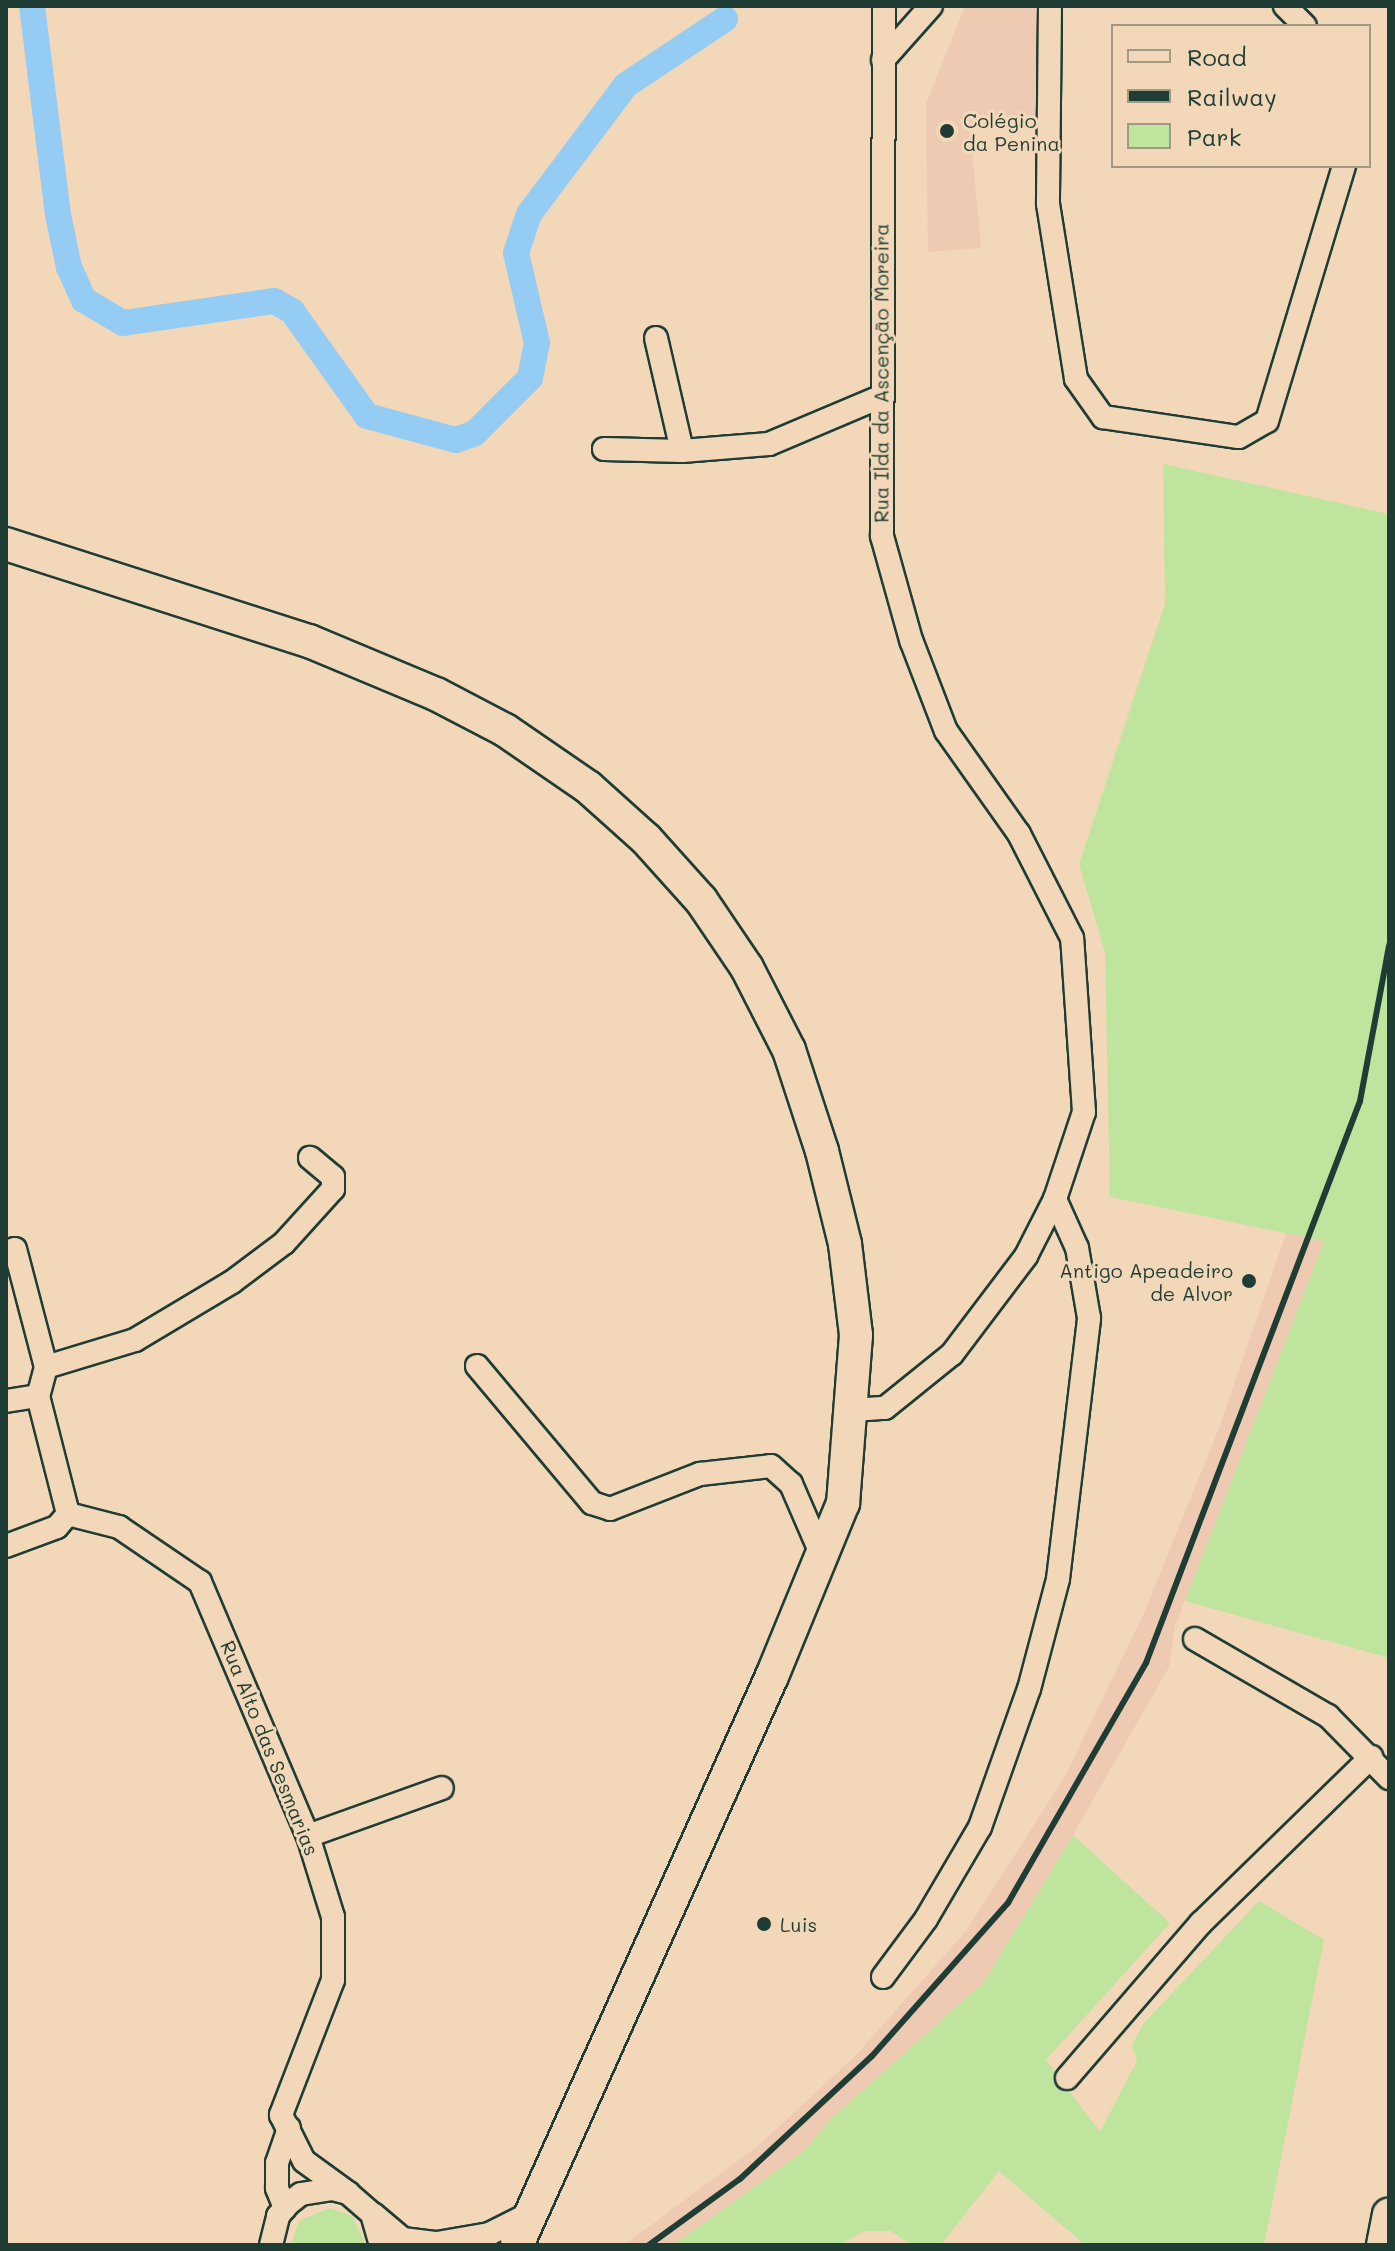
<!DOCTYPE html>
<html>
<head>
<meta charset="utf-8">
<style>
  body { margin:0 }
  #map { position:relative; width:1395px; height:2251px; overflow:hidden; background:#f2d8b9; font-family:Mali,sans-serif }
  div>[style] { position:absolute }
  .built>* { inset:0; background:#eecab2 }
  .green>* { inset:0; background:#bfe49e }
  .canal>* { height:26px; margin:-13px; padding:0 13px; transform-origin:13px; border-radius:13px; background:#95ccf4 }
  .roads { filter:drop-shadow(2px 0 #1f3d34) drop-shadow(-2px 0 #1f3d34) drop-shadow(0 2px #1f3d34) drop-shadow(0 -2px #1f3d34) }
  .street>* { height:22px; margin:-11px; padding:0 11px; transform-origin:11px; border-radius:11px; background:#f2d8b9 }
  .secondary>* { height:32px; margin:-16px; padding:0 16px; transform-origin:16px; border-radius:16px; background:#f2d8b9 }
  .rail>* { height:6px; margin:-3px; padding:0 3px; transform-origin:3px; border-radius:3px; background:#1f3d34 }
  .dots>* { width:22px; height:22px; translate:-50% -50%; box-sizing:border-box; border:4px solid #f2d8b9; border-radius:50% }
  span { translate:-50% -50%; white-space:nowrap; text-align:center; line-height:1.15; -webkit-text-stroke:6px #f2d8b9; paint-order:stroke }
  .poi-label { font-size:20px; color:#1f3d34 }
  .left { translate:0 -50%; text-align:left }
  .right { translate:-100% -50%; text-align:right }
  .street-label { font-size:20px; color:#1f3d34 }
  .frame { position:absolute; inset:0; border:8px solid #1f3d34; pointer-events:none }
  .legend { position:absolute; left:1111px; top:24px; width:260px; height:144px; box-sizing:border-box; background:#f2d8b9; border:2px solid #9e9a84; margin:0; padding:10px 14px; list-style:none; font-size:24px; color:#1f3d34 }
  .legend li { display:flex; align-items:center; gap:16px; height:40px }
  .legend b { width:40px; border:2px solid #9e9a84 }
</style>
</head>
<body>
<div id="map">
  <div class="built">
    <i style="clip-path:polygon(965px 6px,1039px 6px,1039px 125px,970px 127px,981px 248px,928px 252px,926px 104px)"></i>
    <i style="clip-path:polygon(1325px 1120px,1325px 1241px,1175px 1626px,1169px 1667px,1004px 1955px,983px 1983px,832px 2118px,803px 2152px,673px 2245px,624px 2245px,759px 2145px,856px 2055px,966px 1931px,1064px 1778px,1144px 1613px,1219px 1428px)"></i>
  </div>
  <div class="green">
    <i style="clip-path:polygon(1163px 464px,1389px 514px,1389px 1658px,1185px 1601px,1324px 1241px,1110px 1197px,1105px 953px,1079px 864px,1165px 604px)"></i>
    <i style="clip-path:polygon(1073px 1835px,1170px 1923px,1046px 2060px,1100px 2132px,1137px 2061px,1132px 2045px,1144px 2023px,1259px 1901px,1324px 1940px,1264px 2245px,1085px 2245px,999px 2171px,941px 2245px,911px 2245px,891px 2231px,864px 2231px,841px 2245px,673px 2245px,803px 2152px,832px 2118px,983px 1983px)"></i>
    <i style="clip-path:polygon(330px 2208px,352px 2216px,366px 2245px,291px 2245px,299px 2221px)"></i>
  </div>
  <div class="canal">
    <i style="left:32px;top:6px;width:211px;rotate:82.9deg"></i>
    <i style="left:58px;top:215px;width:53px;rotate:78.1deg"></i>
    <i style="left:69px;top:267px;width:36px;rotate:66deg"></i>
    <i style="left:84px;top:300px;width:45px;rotate:30.5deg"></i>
    <i style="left:123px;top:323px;width:153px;rotate:-8.3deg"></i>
    <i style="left:274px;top:301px;width:21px;rotate:29deg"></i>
    <i style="left:292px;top:311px;width:129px;rotate:54.5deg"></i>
    <i style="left:367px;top:416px;width:92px;rotate:15.1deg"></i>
    <i style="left:456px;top:440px;width:20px;rotate:-20deg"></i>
    <i style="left:475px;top:433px;width:78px;rotate:-45deg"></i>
    <i style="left:530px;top:378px;width:36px;rotate:-79deg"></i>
    <i style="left:537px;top:343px;width:92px;rotate:-103.1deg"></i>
    <i style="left:516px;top:253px;width:41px;rotate:-71.6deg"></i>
    <i style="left:529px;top:214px;width:161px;rotate:-53.1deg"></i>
    <i style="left:626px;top:85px;width:119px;rotate:-33.7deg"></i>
  </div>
  <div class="roads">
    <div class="street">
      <i style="left:1050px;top:6px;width:198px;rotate:90.6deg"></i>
      <i style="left:1048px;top:204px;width:177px;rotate:80.9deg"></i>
      <i style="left:1076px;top:379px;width:47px;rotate:54.6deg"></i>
      <i style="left:1103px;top:417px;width:137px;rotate:8.4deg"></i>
      <i style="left:1239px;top:437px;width:32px;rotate:-30deg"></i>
      <i style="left:1267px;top:421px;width:266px;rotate:-73.2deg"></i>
      <i style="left:1285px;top:6px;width:28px;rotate:45deg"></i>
      <i style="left:883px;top:60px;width:72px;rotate:-48.4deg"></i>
      <i style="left:656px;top:338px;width:116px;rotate:77deg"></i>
      <i style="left:682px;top:451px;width:87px;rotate:-4.6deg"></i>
      <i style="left:769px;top:444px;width:121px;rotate:-22.9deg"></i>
      <i style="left:604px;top:449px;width:78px;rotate:1.5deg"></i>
      <i style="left:6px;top:1252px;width:9px;rotate:-18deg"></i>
      <i style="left:15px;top:1249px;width:122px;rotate:75.3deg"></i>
      <i style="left:46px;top:1367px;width:30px;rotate:105deg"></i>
      <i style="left:38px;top:1396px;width:122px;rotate:75.7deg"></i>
      <i style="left:477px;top:1366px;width:179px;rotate:50deg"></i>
      <i style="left:592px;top:1503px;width:19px;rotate:18deg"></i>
      <i style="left:610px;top:1509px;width:97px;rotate:-21.3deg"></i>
      <i style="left:700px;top:1474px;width:71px;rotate:-6.4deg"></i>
      <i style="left:771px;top:1466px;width:27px;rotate:42deg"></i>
      <i style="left:791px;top:1484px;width:81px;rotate:66.6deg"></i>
      <i style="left:46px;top:1367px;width:93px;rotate:-16.9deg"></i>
      <i style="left:135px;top:1340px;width:113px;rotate:-30.9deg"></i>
      <i style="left:232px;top:1282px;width:65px;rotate:-36.9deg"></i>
      <i style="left:284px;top:1243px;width:73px;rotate:-47.8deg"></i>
      <i style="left:333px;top:1189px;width:12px;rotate:-90deg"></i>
      <i style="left:333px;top:1177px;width:30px;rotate:-140deg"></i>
      <i style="left:6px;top:1401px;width:32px;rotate:-9deg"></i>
      <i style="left:853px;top:1410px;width:32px;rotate:-4deg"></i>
      <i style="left:885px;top:1408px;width:86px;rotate:-38.9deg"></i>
      <i style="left:952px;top:1354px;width:123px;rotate:-52.9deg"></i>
      <i style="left:1026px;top:1256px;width:64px;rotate:-63deg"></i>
      <i style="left:1055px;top:1199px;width:92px;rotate:-71.6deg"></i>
      <i style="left:1084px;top:1112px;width:174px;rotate:-93.9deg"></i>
      <i style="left:1072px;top:938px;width:117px;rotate:-117deg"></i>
      <i style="left:1019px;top:834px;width:126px;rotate:-125.3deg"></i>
      <i style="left:946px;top:731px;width:97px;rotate:-111deg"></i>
      <i style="left:911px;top:640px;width:108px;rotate:-105.6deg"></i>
      <i style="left:882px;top:536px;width:530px;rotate:-89.78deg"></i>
      <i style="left:6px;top:1546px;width:54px;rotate:-20.4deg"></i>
      <i style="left:57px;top:1527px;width:17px;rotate:-50deg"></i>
      <i style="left:68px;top:1514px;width:53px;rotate:14.3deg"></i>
      <i style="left:119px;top:1527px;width:98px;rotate:34.2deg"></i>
      <i style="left:200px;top:1582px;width:276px;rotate:67deg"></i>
      <i style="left:308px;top:1836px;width:85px;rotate:72.8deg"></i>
      <i style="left:333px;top:1917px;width:63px;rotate:90deg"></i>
      <i style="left:333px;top:1980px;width:145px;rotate:111.1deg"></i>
      <i style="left:281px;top:2115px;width:51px;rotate:63.4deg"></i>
      <i style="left:304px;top:2161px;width:54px;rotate:36deg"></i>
      <i style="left:1195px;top:1639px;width:154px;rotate:30.1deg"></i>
      <i style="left:1328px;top:1716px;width:87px;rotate:45.5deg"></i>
      <i style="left:308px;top:1836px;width:142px;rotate:-19.7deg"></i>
      <i style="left:883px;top:1977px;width:72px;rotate:-53.4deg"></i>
      <i style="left:926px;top:1919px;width:107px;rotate:-59.6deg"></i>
      <i style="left:980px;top:1827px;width:146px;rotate:-70.5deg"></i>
      <i style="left:1029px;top:1689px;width:114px;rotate:-75.2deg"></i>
      <i style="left:1058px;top:1579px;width:263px;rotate:-83.2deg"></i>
      <i style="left:1089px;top:1318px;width:71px;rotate:-99.7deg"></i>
      <i style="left:1077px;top:1248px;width:54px;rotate:-114.2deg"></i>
      <i style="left:1067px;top:2078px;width:205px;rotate:-49.2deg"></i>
      <i style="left:1201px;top:1923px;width:238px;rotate:-44.3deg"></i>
      <i style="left:285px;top:2208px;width:22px;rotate:-112deg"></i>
      <i style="left:277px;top:2188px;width:25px;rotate:-90deg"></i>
      <i style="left:277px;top:2163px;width:37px;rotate:-71deg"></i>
      <i style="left:373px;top:2214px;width:39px;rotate:40deg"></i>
      <i style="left:403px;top:2239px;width:34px;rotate:7deg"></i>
      <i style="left:437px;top:2243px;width:53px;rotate:-9.8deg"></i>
      <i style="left:489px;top:2234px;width:45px;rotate:-26.6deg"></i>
      <i style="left:271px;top:2245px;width:30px;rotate:-76deg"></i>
      <i style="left:278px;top:2216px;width:16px;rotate:-50deg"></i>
      <i style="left:288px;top:2204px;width:16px;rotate:-38deg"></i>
      <i style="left:301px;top:2194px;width:32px;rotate:-9deg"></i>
      <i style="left:333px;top:2189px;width:16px;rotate:15deg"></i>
      <i style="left:348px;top:2193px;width:32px;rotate:41deg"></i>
      <i style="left:372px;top:2214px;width:32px;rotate:74deg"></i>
    </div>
    <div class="secondary">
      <i style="left:6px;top:544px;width:318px;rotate:17.8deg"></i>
      <i style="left:309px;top:641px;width:138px;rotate:22.7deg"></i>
      <i style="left:436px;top:694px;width:78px;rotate:27.6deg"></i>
      <i style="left:505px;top:730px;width:101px;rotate:34.5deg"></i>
      <i style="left:588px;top:787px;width:78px;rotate:41.9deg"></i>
      <i style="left:646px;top:839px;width:82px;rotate:48deg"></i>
      <i style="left:701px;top:900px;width:82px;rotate:55.9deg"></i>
      <i style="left:747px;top:968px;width:92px;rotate:62.9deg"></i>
      <i style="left:789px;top:1050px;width:106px;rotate:71.9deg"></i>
      <i style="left:822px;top:1151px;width:96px;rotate:76.1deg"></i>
      <i style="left:845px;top:1244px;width:92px;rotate:83.1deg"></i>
      <i style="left:856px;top:1335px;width:169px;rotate:94.4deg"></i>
      <i style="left:843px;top:1503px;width:187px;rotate:112.3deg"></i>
      <i style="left:772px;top:1676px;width:624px;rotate:114.14deg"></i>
      <i style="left:1383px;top:2245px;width:31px;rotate:-79deg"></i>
    </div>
  </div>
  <div class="rail">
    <i style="left:649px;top:2245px;width:112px;rotate:-36deg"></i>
    <i style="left:740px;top:2179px;width:180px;rotate:-43deg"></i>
    <i style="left:872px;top:2056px;width:205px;rotate:-48.4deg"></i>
    <i style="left:1008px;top:1903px;width:277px;rotate:-60.1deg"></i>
    <i style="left:1146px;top:1663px;width:601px;rotate:-69.15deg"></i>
    <i style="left:1360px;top:1101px;width:158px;rotate:-79.4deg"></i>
  </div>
  <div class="dots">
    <i style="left:947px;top:131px;background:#1f3d34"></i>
    <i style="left:1249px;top:1281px;background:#1f3d34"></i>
    <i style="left:764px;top:1924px;background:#1f3d34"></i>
  </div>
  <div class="poi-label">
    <span class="left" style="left:963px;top:132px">Colégio<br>da Penina</span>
    <span class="right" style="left:1233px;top:1282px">Antigo Apeadeiro<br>de Alvor</span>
    <span class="left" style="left:780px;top:1924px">Luis</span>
  </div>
  <div class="street-label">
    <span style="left:881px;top:373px;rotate:-90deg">Rua Ilda da Ascenção Moreira</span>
    <span style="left:270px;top:1748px;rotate:68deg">Rua Alto das Sesmarias</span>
  </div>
  <div class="frame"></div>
  <ul class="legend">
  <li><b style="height:10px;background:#f2d8b9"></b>Road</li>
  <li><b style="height:10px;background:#1f3d34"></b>Railway</li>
  <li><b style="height:22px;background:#bfe49e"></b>Park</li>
  </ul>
</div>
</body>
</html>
